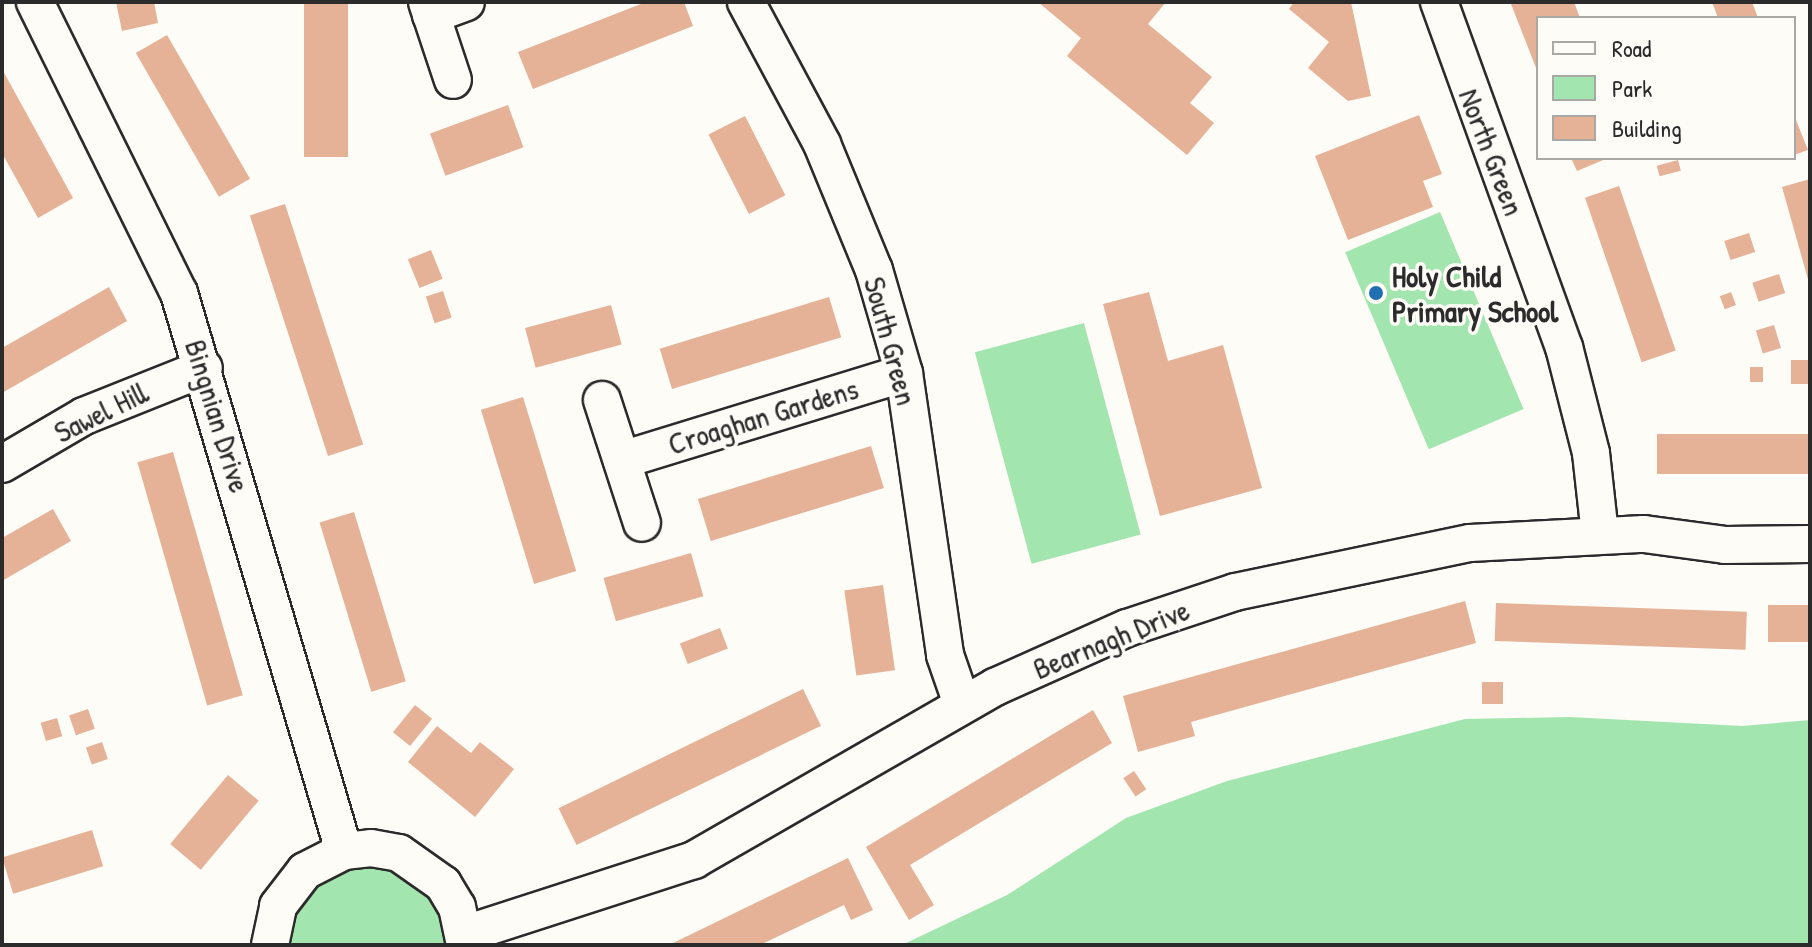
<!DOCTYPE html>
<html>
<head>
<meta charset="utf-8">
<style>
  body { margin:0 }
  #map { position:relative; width:1812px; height:947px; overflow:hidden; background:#fdfcf7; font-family:"Patrick Hand",sans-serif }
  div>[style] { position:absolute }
  .green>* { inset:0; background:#a3e5af; transform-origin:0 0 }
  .building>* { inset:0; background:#e5b298; transform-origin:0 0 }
  .roads { filter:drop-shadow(2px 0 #2b2b2b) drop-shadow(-2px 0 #2b2b2b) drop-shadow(0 2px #2b2b2b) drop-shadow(0 -2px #2b2b2b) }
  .minor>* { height:36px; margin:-18px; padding:0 18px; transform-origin:18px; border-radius:18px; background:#fdfcf7 }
  .dots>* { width:22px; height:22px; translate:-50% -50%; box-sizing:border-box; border:4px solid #fdfcf7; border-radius:50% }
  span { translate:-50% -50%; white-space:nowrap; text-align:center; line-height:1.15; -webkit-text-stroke:7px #fdfcf7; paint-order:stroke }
  .street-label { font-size:30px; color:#2b2b2b }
  .poi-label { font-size:30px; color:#2b2b2b; font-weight:700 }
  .left { translate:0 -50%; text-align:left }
  .frame { position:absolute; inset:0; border:4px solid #2b2b2b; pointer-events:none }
  .legend { position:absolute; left:1536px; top:16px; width:260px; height:144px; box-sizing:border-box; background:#fdfcf7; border:2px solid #a9a8a5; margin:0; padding:10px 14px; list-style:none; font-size:24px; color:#2b2b2b }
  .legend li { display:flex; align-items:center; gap:16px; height:40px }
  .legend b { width:40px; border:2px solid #a9a8a5 }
</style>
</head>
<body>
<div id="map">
  <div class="green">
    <i style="left:1440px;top:212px;width:214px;height:103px;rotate:67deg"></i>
    <i style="left:1084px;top:323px;width:219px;height:113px;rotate:75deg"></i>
    <i style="clip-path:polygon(1570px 717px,1742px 726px,1810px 720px,1810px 945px,902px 945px,1007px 895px,1126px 818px,1227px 781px,1465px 719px)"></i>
    <i style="clip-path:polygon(367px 863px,412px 875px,444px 911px,450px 945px,287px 945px,292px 915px,322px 878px)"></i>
  </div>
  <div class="building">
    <i style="clip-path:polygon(116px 2px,154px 2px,158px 23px,122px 31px)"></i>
    <i style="left:304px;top:2px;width:44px;height:155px"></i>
    <i style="clip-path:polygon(646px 2px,684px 2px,693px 26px,533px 89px,518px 52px)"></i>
    <i style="clip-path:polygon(1038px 2px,1166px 2px,1148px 24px,1212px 77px,1190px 103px,1214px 123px,1187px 155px,1067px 56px,1081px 38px)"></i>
    <i style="clip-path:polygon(1294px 2px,1351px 2px,1371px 96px,1348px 101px,1308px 68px,1329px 42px,1289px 9px)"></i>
    <i style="clip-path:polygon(1574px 2px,1580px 18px,1538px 18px,1538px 73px,1511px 4px)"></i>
    <i style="clip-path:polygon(1712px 2px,1752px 2px,1758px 18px,1718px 18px)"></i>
    <i style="left:167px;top:35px;width:166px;height:36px;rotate:60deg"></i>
    <i style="clip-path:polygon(2px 69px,73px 198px,38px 218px,2px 153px)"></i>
    <i style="left:508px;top:105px;width:45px;height:83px;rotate:70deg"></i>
    <i style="clip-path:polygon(1419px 115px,1442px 174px,1423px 181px,1433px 207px,1348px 240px,1315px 156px)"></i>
    <i style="clip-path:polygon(1794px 115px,1808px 150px,1794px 155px)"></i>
    <i style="left:745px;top:116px;width:89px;height:41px;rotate:63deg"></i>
    <i style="clip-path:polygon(1571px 158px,1608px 158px,1577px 171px)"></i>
    <i style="left:1678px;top:160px;width:11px;height:22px;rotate:75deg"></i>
    <i style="clip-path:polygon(1810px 179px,1810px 283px,1809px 283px,1782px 187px)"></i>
    <i style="left:1619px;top:186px;width:174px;height:36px;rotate:71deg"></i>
    <i style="left:285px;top:204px;width:253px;height:37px;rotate:72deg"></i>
    <i style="left:1749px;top:233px;width:20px;height:26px;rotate:72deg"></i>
    <i style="left:431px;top:250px;width:31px;height:25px;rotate:68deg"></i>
    <i style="left:1779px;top:274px;width:20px;height:28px;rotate:72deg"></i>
    <i style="clip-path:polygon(109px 287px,127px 321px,2px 393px,2px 348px)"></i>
    <i style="left:443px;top:291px;width:28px;height:18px;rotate:72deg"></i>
    <i style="clip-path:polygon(1149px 292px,1168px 361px,1223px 345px,1262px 488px,1160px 516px,1103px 304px)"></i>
    <i style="left:1731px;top:292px;width:14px;height:12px;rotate:69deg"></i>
    <i style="left:829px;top:297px;width:42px;height:177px;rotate:73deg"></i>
    <i style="left:611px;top:305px;width:41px;height:89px;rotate:75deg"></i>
    <i style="left:1774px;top:325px;width:24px;height:19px;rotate:73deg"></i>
    <i style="left:1810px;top:360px;width:24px;height:19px;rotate:90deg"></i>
    <i style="left:1750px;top:367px;width:13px;height:15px"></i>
    <i style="left:523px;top:397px;width:182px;height:44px;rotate:73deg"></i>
    <i style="left:1810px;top:434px;width:40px;height:153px;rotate:90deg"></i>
    <i style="left:871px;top:446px;width:44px;height:181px;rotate:73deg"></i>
    <i style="left:173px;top:452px;width:253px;height:37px;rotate:74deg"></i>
    <i style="clip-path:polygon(53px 509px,71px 541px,2px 581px,2px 538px)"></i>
    <i style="left:354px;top:512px;width:177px;height:36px;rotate:73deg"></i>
    <i style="left:691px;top:553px;width:45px;height:91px;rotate:74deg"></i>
    <i style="left:883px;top:585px;width:86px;height:39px;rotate:82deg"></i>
    <i style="clip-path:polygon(1465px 601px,1476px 643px,1191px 722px,1195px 736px,1138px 752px,1123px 696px)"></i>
    <i style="left:1496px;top:603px;width:251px;height:38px;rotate:2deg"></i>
    <i style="left:1810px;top:605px;width:37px;height:42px;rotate:90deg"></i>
    <i style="left:720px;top:628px;width:22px;height:43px;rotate:69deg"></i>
    <i style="left:1482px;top:682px;width:21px;height:22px"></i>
    <i style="left:803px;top:689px;width:41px;height:272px;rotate:64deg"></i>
    <i style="left:415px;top:705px;width:22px;height:35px;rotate:39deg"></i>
    <i style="left:88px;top:709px;width:21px;height:20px;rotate:71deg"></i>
    <i style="clip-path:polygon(1093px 710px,1112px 743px,910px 865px,934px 905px,909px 920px,866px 847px)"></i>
    <i style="left:57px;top:718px;width:19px;height:17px;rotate:74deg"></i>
    <i style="clip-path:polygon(437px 726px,471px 753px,480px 742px,514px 769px,475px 817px,408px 762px)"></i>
    <i style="left:102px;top:742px;width:18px;height:17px;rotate:71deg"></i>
    <i style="left:1134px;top:771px;width:22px;height:13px;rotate:56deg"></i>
    <i style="left:228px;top:775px;width:40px;height:90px;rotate:40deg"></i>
    <i style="left:92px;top:830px;width:38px;height:94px;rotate:73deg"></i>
    <i style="clip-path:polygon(848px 858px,873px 910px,851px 920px,844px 905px,760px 945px,669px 945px)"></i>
  </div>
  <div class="roads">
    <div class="minor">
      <i style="left:35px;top:2px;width:325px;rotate:63.7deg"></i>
      <i style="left:179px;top:293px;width:582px;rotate:73.53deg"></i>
      <i style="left:427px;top:2px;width:82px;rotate:71.6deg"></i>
      <i style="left:746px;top:2px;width:161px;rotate:61.8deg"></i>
      <i style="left:822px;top:144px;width:136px;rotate:67.6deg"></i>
      <i style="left:874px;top:270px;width:107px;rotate:73.8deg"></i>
      <i style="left:904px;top:373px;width:285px;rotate:81.7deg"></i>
      <i style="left:945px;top:655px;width:52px;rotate:70.9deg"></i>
      <i style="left:1439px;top:2px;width:367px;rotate:70.1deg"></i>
      <i style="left:1564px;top:347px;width:109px;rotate:75.7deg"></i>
      <i style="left:1591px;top:453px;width:82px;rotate:83.7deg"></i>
      <i style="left:431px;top:15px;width:37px;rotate:-20deg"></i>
      <i style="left:602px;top:400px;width:129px;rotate:72deg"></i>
      <i style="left:622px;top:460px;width:295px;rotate:-17.1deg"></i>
      <i style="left:2px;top:464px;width:95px;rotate:-30.3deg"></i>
      <i style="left:84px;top:416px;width:129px;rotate:-21.8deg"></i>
      <i style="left:465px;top:934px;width:241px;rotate:-17.9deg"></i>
      <i style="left:694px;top:860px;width:347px;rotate:-29.9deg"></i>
      <i style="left:995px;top:687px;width:145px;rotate:-24.1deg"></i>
      <i style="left:1127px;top:628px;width:114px;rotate:-18.4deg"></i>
      <i style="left:1235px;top:592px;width:240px;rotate:-11.8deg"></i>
      <i style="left:1470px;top:543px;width:174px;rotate:-3deg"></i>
      <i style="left:1644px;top:534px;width:82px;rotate:7.7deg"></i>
      <i style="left:1725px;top:545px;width:85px;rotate:-0.7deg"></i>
      <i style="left:270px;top:945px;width:40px;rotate:-78deg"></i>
      <i style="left:278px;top:906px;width:44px;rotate:-52.4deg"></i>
      <i style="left:305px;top:871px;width:44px;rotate:-27.1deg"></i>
      <i style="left:344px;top:851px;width:27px;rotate:-6deg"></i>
      <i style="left:371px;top:848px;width:28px;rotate:10deg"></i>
      <i style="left:399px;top:853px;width:54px;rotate:35.2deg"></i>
      <i style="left:443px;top:884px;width:27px;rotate:59deg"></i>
      <i style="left:457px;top:907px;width:39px;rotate:78deg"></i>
    </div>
  </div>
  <div class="dots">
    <i style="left:1376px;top:293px;background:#1f6fb2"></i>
  </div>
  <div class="street-label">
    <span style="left:1492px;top:152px;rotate:69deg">North Green</span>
    <span style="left:891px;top:341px;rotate:75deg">South Green</span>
    <span style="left:101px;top:412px;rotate:-26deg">Sawel Hill</span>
    <span style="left:218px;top:416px;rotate:73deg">Bingnian Drive</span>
    <span style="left:763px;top:416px;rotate:-17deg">Croaghan Gardens</span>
    <span style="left:1111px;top:639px;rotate:-22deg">Bearnagh Drive</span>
  </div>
  <div class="poi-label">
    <span class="left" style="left:1392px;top:293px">Holy Child<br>Primary School</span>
  </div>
  <div class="frame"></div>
  <ul class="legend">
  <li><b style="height:10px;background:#fdfcf7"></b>Road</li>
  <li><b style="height:22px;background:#a3e5af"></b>Park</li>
  <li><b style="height:22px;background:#e5b298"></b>Building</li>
  </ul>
</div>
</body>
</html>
